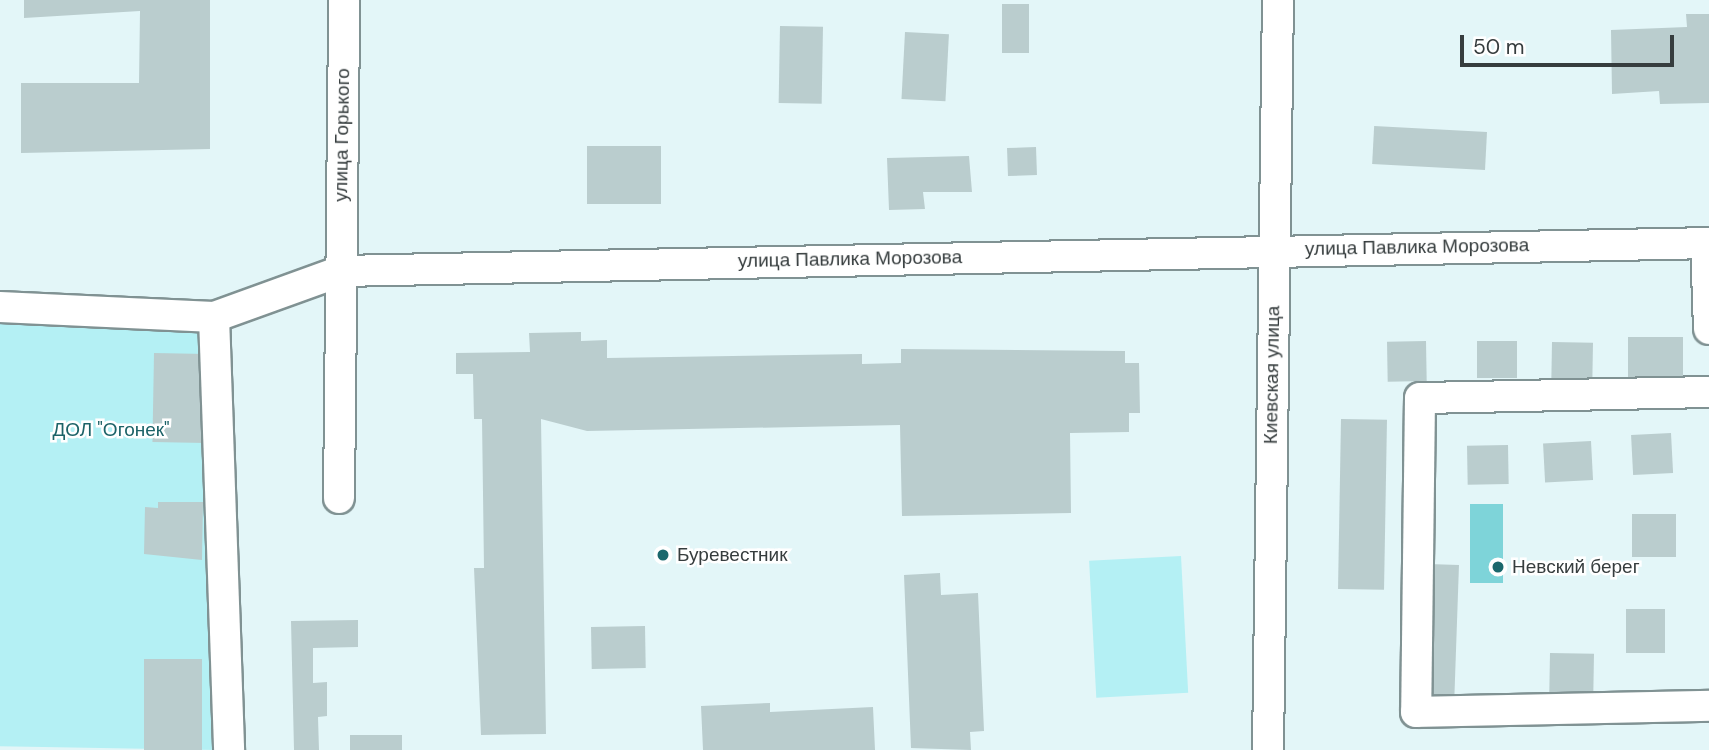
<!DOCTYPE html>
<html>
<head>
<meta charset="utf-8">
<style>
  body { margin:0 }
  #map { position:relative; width:1709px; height:750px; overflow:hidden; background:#e3f6f8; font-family:"DM Sans",sans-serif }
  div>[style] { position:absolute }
  .green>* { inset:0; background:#b4f0f4; transform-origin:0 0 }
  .water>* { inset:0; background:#7ed4d9; transform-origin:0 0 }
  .building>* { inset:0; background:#bacdce; transform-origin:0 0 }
  .roads { filter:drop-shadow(2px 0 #809293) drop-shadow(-2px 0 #809293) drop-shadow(0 2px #809293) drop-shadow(0 -2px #809293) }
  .minor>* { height:30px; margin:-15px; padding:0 15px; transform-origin:15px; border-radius:15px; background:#fff }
  .dots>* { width:19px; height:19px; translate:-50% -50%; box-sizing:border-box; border:4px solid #fff; border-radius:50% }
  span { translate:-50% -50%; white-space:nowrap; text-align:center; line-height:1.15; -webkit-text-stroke:5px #fff; paint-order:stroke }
  .street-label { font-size:19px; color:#363d3e }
  .park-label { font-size:19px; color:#1c6368 }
  .poi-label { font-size:19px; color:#363d3e }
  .left { translate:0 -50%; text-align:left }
  .scale { position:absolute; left:1460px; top:35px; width:214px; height:32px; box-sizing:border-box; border:4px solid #363d3e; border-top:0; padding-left:9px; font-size:21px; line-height:24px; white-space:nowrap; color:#363d3e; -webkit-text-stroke:5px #fff; paint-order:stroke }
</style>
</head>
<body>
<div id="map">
  <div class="green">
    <i style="left:224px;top:315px;width:435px;height:224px;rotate:91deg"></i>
    <i style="left:1181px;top:556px;width:137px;height:92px;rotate:87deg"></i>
  </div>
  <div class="water">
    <i style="left:1470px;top:504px;width:33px;height:79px"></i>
  </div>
  <div class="building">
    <i style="clip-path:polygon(24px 0,210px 0,210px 149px,21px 153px,21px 83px,139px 83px,140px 11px,24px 18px)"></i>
    <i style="left:1002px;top:4px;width:27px;height:49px"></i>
    <i style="clip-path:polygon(1686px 14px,1709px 14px,1709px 103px,1660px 104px,1659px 91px,1612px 94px,1611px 30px,1687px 27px)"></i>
    <i style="left:780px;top:26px;width:43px;height:77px;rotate:1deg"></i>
    <i style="left:905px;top:32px;width:44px;height:67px;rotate:3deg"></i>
    <i style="left:1487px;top:132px;width:38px;height:113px;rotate:93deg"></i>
    <i style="left:587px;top:146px;width:74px;height:58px"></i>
    <i style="left:1036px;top:147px;width:28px;height:29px;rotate:88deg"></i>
    <i style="clip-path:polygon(969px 156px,972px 192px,923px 192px,925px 209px,889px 210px,887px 158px)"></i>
    <i style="clip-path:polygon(581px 332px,581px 341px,607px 340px,607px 358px,862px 354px,862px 364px,901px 363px,901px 349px,1125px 351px,1125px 363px,1139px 363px,1140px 413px,1129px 413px,1129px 432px,1070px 433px,1071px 513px,902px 516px,900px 425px,587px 431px,541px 419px,546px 734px,481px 735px,474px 568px,484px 568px,482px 419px,474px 419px,473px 374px,456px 374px,456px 353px,530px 352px,529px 333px)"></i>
    <i style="left:1628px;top:337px;width:55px;height:44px"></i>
    <i style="left:1426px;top:341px;width:40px;height:39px;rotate:89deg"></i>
    <i style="left:1517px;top:341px;width:37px;height:40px;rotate:90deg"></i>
    <i style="left:1552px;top:342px;width:41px;height:40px;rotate:1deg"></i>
    <i style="left:154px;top:353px;width:53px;height:89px;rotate:1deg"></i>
    <i style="left:1341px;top:419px;width:46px;height:170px;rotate:1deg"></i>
    <i style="left:1671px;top:433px;width:40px;height:40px;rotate:87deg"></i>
    <i style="left:1591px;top:441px;width:39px;height:48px;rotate:87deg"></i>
    <i style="left:1508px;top:445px;width:39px;height:41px;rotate:89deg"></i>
    <i style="clip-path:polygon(158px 502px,203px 502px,202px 560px,144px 554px,145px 507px,158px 508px)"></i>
    <i style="left:1632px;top:514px;width:44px;height:43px"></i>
    <i style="left:1428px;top:564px;width:31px;height:138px;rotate:2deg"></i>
    <i style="clip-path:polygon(940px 573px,941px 595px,978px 593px,984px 731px,970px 732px,971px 750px,911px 748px,904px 575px)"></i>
    <i style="left:1626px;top:609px;width:39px;height:44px"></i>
    <i style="clip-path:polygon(358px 620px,358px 647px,313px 648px,313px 683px,327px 682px,327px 716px,318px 717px,319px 750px,294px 750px,291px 621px)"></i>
    <i style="left:645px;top:626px;width:42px;height:54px;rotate:89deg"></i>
    <i style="left:1550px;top:653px;width:44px;height:43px;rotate:1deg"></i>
    <i style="left:202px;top:659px;width:91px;height:58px;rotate:90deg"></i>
    <i style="clip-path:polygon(770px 703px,770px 712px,873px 707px,875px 750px,703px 750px,701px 706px)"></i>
    <i style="left:402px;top:735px;width:15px;height:52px;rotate:90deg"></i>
  </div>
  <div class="roads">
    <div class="minor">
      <i style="left:1706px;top:243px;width:86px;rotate:88deg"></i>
      <i style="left:0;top:307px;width:214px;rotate:2.7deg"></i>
      <i style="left:214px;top:317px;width:135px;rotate:-19.9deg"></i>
      <i style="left:341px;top:271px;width:1368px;rotate:-1.17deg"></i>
      <i style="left:214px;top:317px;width:433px;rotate:88deg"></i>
      <i style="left:1709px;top:392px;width:289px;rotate:178.8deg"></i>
      <i style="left:1420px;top:398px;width:314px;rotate:90.7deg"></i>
      <i style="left:1416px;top:712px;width:293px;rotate:-1.2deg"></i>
      <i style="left:339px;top:498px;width:498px;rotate:-89.4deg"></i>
      <i style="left:1268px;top:750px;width:750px;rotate:-89.24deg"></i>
    </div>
  </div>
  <div class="dots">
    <i style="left:663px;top:555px;background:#1a676c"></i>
    <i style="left:1498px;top:567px;background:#1a676c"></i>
  </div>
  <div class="street-label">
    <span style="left:342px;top:135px;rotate:-89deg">улица Горького</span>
    <span style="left:1417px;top:247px;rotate:-1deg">улица Павлика Морозова</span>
    <span style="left:850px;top:259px;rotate:-1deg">улица Павлика Морозова</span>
    <span style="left:1272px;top:375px;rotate:-89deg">Киевская улица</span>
  </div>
  <div class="park-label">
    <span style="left:111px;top:430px">ДОЛ "Огонек"</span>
  </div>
  <div class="poi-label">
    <span class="left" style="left:677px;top:555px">Буревестник</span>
    <span class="left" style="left:1512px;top:567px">Невский берег</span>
  </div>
  <div class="scale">50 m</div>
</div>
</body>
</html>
